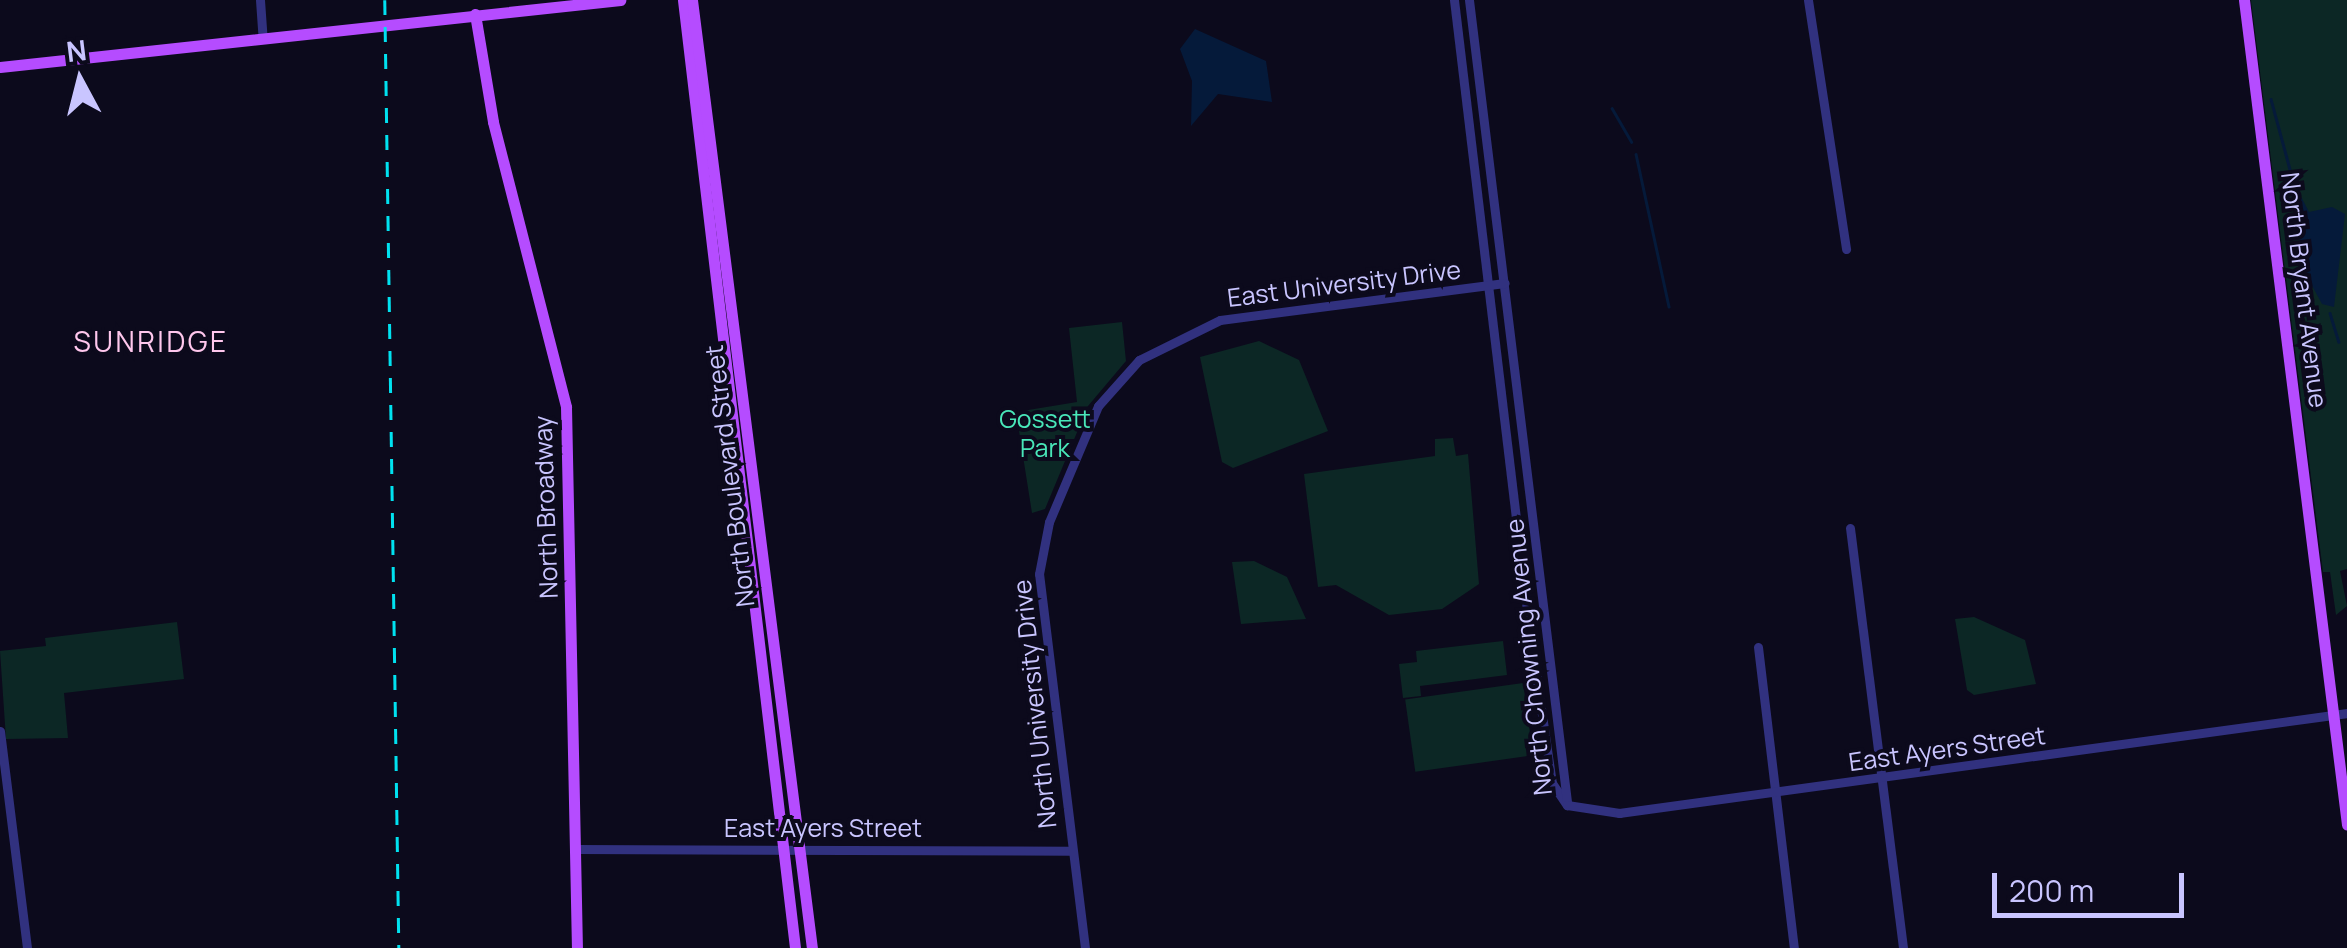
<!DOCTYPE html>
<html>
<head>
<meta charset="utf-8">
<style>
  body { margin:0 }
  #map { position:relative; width:2347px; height:948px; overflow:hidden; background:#0c0a1c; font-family:Manrope,sans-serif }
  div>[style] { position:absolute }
  .green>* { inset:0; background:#0c2725; transform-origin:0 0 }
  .water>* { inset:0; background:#051a3a }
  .stream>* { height:2.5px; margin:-1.25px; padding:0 1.25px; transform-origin:1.25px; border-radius:1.25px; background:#051a3a }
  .minor>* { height:9px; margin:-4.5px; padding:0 4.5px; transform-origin:4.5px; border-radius:4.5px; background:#31317f }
  .major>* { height:11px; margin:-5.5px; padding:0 5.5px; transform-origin:5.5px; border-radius:5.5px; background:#b54cff }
  .rail>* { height:2.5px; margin-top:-1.25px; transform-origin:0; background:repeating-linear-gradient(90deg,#00e2f0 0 15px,transparent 0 27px) }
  span { translate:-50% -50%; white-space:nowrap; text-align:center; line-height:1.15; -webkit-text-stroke:8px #0c0a1c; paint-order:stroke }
  .street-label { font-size:25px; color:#c9c5ff }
  .park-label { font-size:25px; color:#49e7b9 }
  .neighbourhood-label { font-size:28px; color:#ffc7ed; letter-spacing:2.5px }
  .north { position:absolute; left:30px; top:30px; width:100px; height:100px; -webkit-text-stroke:8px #0c0a1c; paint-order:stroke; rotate:353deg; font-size:28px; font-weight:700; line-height:40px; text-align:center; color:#c9c5ff }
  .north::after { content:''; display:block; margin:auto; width:35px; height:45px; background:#c9c5ff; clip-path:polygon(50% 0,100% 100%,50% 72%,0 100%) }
  .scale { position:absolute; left:1992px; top:873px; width:192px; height:45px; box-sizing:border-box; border:5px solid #c9c5ff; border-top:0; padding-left:12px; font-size:30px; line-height:35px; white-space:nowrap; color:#c9c5ff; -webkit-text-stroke:8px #0c0a1c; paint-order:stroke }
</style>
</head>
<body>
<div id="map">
  <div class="green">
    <i style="clip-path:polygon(2251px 0,2347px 0,2347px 569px,2340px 571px,2347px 606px,2336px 615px,2330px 572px,2323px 572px)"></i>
    <i style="clip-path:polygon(1122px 322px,1126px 361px,1088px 406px,1045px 509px,1032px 513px,1016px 412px,1077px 402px,1069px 328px)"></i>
    <i style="clip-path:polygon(1259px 341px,1299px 360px,1328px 431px,1233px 468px,1222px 462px,1200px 357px)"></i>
    <i style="clip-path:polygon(1453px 438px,1456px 456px,1468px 454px,1479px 584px,1442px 609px,1389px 615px,1336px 585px,1318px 587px,1304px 474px,1435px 456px,1435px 439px)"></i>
    <i style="clip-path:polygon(1254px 561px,1287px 577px,1306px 619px,1241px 624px,1232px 562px)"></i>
    <i style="clip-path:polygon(1974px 617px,2025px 640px,2036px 684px,1974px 695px,1967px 690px,1955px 619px)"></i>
    <i style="clip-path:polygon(177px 622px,184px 679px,64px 693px,68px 738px,6px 739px,0 651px,46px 646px,45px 638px)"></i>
    <i style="clip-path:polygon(1503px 641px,1507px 675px,1420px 686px,1421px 696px,1403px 698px,1399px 664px,1417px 662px,1416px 651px)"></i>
    <i style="left:1523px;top:683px;width:73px;height:119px;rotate:82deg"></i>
  </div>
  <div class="water">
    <i style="clip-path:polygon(1195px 29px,1266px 61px,1272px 102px,1218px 94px,1191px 126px,1192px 81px,1180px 49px)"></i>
    <i style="clip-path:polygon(2294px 183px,2309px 212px,2332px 207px,2345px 214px,2334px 307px,2322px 304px,2302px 267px)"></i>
  </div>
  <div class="stream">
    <i style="left:2271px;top:99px;width:88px;rotate:74.9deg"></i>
    <i style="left:1612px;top:108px;width:39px;rotate:60deg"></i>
    <i style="left:1636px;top:154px;width:156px;rotate:77.8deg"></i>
    <i style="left:2330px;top:313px;width:30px;rotate:73deg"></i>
  </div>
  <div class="minor">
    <i style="left:260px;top:0;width:39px;rotate:86deg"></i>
    <i style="left:1454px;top:0;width:623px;rotate:83.18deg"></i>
    <i style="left:1528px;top:619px;width:166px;rotate:81.7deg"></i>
    <i style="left:1552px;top:783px;width:27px;rotate:56deg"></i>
    <i style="left:1469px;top:0;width:808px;rotate:83.03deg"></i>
    <i style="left:1808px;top:0;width:252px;rotate:81.3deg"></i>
    <i style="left:1850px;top:528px;width:423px;rotate:82.8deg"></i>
    <i style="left:1758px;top:647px;width:303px;rotate:83.2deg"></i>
    <i style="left:0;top:731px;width:219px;rotate:82.9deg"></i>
    <i style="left:1567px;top:805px;width:53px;rotate:8.7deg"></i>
    <i style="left:1619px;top:813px;width:735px;rotate:-7.82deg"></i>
    <i style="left:575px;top:849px;width:496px;rotate:0.2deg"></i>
    <i style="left:1085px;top:948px;width:377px;rotate:-97deg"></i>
    <i style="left:1039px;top:574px;width:53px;rotate:-79.1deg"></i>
    <i style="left:1049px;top:522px;width:126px;rotate:-67.1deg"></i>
    <i style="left:1098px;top:406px;width:62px;rotate:-48.3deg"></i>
    <i style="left:1139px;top:360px;width:90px;rotate:-26.3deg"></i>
    <i style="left:1220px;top:320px;width:287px;rotate:-7.4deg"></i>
  </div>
  <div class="major">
    <i style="left:683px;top:0;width:955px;rotate:83.26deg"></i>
    <i style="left:692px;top:0;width:956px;rotate:82.79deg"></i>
    <i style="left:2244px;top:0;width:831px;rotate:82.88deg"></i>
    <i style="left:475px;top:14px;width:109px;rotate:80.5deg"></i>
    <i style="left:493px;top:122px;width:294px;rotate:75.6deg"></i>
    <i style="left:566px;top:407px;width:541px;rotate:88.84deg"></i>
    <i style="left:0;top:67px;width:624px;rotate:-6.17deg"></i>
  </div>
  <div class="rail">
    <i style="left:385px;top:0;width:948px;rotate:89.15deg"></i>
  </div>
  <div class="street-label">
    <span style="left:1344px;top:284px;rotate:-7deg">East University Drive</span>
    <span style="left:2304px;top:290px;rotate:83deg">North Bryant Avenue</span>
    <span style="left:730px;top:476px;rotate:-97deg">North Boulevard Street</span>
    <span style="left:546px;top:507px;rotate:-92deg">North Broadway</span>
    <span style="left:1529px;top:657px;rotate:-96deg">North Chowning Avenue</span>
    <span style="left:1035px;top:704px;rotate:-96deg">North University Drive</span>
    <span style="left:1947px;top:749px;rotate:-8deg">East Ayers Street</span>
    <span style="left:823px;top:828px">East Ayers Street</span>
  </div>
  <div class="park-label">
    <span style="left:1045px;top:434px">Gossett<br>Park</span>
  </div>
  <div class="neighbourhood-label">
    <span style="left:151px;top:341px">SUNRIDGE</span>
  </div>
  <div class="north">N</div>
  <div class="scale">200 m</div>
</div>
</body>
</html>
